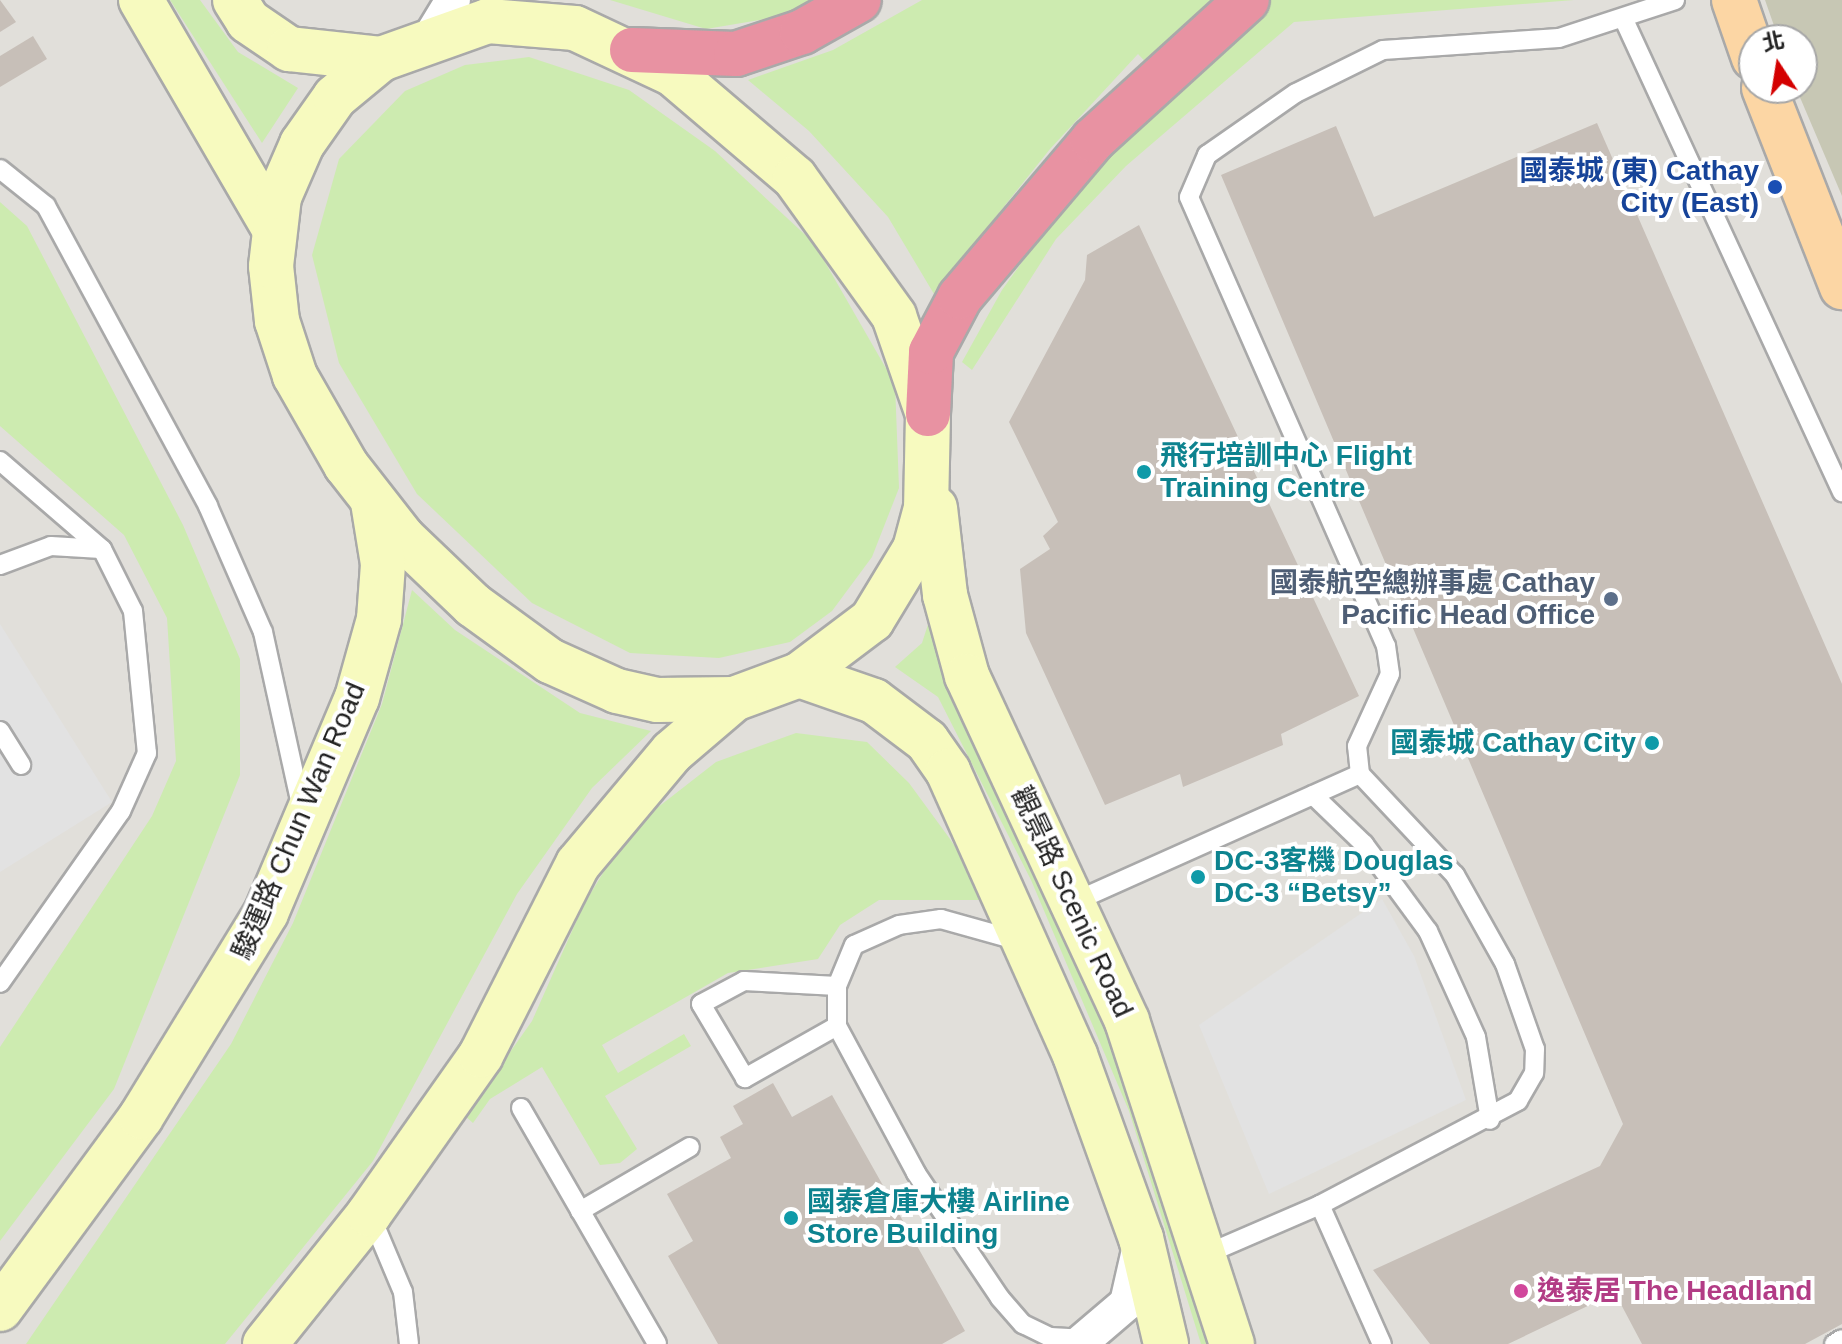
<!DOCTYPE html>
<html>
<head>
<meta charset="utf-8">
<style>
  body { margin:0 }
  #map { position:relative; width:1842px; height:1344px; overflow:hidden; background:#f2efe9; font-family:Arial,"Noto Sans TC",sans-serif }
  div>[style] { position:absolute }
  .airport>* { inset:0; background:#e1dfda }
  .construction>* { inset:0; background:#c7c7b4 }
  .grass>* { inset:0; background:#cdebb0 }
  .parking>* { inset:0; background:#e2e2e2 }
  .building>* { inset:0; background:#c7bfb8 }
  .roads { filter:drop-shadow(2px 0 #a9a9a9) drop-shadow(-2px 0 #a9a9a9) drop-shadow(0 2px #a9a9a9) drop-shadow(0 -2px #a9a9a9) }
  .lane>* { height:18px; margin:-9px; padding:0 9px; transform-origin:9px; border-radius:9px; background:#fff }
  .street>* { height:34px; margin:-17px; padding:0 17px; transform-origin:17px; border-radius:17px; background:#fff }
  .secondary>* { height:44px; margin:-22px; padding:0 22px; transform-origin:22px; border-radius:22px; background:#f7fabf }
  .primary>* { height:44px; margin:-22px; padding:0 22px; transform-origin:22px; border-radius:22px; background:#fcd6a4 }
  .highway>* { height:44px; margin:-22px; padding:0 22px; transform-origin:22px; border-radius:22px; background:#e892a2 }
  .dots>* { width:22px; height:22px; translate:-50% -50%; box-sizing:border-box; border:4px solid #fff; border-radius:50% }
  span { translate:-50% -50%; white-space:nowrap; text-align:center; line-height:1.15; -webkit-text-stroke:8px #fff; paint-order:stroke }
  .transit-label { font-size:28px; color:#164399; font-weight:700 }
  .right { translate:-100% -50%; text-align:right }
  .culture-label { font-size:28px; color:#0d838f; font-weight:700 }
  .left { translate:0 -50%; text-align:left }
  .service-label { font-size:28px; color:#4e5e75; font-weight:700 }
  .street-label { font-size:28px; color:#222 }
  .hotel-label { font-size:28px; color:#b23c85; font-weight:700 }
  .north { position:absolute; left:1738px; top:24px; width:80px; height:80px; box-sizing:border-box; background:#fff; border:2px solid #a7a7a7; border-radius:50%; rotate:348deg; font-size:22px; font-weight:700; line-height:32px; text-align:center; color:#222 }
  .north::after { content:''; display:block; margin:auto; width:28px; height:36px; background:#d40000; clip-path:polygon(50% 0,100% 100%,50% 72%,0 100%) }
</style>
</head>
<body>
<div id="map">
  <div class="airport">
    <i style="clip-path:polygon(evenodd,0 0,1842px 0,1842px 1344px,0 1344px,0 0,1754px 40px,1802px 40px,1802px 88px,1754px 88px,1754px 40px)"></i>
  </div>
  <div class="construction">
    <i style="clip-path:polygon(1765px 0,1842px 0,1842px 196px,1796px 88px,1802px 88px,1802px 40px,1779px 40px)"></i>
  </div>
  <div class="grass">
    <i style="clip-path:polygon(170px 0,200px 0,238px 52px,298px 88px,262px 143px)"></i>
    <i style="clip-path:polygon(610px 0,814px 0,789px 15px,706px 29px)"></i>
    <i style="clip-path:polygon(922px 0,1574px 0,1294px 22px,1126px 166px,1056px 239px,972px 370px,962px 362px,1002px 290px,1085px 174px,1175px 93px,1138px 54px,1050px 149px,934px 294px,888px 217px,809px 131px,748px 80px,833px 50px)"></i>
    <i style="clip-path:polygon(529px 57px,629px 90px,715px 151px,814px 243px,895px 384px,899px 488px,872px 557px,832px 611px,790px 642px,719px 658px,630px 653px,532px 603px,417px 494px,339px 363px,312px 255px,339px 159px,405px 91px,465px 65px)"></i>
    <i style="clip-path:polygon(0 202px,27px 226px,183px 525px,240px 659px,240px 775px,114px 1089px,0 1241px,0 1047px,152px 816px,176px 761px,167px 618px,124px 535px,0 426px)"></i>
    <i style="clip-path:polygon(412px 590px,455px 630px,580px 713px,651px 731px,592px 788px,517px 894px,373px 1161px,225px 1344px,26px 1344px,231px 1044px,293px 923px,382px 704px)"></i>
    <i style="clip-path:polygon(931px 615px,1104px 1008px,1216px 1344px,1201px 1344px,1129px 1111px,1031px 880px,938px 697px,895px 667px,922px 643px)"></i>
    <i style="clip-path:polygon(796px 733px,867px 742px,909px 783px,950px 839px,985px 892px,980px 900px,879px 900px,840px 925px,818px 959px,728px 973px,602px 1045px,618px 1073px,684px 1034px,691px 1046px,605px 1096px,637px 1149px,620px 1163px,600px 1165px,542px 1067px,490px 1099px,473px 1123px,465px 1116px,532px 1021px,584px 904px,630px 829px,716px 762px)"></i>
  </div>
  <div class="parking">
    <i style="clip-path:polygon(0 624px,112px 802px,0 872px)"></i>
    <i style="clip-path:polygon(1382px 899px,1414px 956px,1466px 1100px,1269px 1194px,1199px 1025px)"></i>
  </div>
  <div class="building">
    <i style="clip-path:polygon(0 0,16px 22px,0 32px)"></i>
    <i style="clip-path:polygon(33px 36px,47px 59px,0 87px,0 56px)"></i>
    <i style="clip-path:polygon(1597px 123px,1842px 684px,1842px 1324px,1805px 1344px,1642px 1344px,1615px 1293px,1508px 1344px,1430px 1344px,1373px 1270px,1600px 1166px,1623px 1124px,1221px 175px,1336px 126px,1374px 217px)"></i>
    <i style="clip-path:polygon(1139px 225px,1359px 696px,1281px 734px,1283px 745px,1183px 787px,1180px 774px,1105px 805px,1026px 633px,1020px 569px,1050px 549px,1043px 536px,1058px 522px,1009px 422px,1085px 280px,1087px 255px)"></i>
    <i style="clip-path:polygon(773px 1083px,792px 1117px,832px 1095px,965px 1331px,942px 1344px,718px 1344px,668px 1256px,693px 1241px,667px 1194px,731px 1158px,720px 1137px,743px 1124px,733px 1106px)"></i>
  </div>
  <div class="roads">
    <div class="lane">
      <i style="left:1625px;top:22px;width:518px;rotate:65.22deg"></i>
      <i style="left:0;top:169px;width:59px;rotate:38.8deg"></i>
      <i style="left:46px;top:206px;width:341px;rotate:61.6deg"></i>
      <i style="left:208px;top:506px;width:137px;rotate:66.4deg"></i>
      <i style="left:263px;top:632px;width:177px;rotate:77.6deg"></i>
      <i style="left:0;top:461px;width:135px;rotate:40.8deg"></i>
      <i style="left:102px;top:549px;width:69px;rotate:63.4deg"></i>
      <i style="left:133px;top:611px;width:143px;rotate:84.4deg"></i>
      <i style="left:147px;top:753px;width:64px;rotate:114.1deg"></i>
      <i style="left:121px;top:811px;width:210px;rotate:125.1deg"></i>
      <i style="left:0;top:565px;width:54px;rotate:-20.4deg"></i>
      <i style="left:51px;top:546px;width:50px;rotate:3.4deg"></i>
      <i style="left:0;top:731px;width:40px;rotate:58deg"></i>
      <i style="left:1360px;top:774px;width:28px;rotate:-96deg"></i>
      <i style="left:1357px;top:746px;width:79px;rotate:-65.4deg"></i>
      <i style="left:1390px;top:674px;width:28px;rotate:-98deg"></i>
      <i style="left:1386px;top:646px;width:490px;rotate:-113.7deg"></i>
      <i style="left:1189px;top:197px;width:46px;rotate:-66.8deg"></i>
      <i style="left:1207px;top:155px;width:108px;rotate:-34.9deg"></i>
      <i style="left:1296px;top:93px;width:97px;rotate:-26.3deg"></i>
      <i style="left:1383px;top:50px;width:176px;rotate:-3.9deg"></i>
      <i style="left:1559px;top:38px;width:122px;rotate:-18.1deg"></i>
      <i style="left:1313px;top:795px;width:71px;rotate:43.9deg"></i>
      <i style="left:1364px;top:844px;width:108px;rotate:53.7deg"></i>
      <i style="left:1428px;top:931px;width:116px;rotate:65.6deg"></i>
      <i style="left:1476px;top:1037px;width:84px;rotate:80.4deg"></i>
      <i style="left:1076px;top:901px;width:311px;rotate:-24.1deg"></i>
      <i style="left:1360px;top:774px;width:139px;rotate:46.8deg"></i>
      <i style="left:1455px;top:875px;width:102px;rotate:60.7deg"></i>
      <i style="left:1505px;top:964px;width:90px;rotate:70.6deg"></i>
      <i style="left:1535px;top:1049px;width:24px;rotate:92deg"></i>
      <i style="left:1534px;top:1073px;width:32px;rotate:120deg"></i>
      <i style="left:1518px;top:1101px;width:224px;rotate:152.3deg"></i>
      <i style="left:1320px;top:1205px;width:123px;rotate:156.6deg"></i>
      <i style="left:1016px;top:940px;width:78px;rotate:-164.4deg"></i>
      <i style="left:941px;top:919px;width:42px;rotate:171.9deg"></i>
      <i style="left:899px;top:925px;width:49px;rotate:156deg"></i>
      <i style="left:854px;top:945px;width:44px;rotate:112.5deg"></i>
      <i style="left:837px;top:986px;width:40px;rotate:90deg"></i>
      <i style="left:837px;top:1026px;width:167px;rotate:61.7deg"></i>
      <i style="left:916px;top:1173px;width:151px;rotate:56.1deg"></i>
      <i style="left:1000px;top:1298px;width:35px;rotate:49deg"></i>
      <i style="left:1023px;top:1324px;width:30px;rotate:26deg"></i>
      <i style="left:1050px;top:1337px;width:37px;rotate:3deg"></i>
      <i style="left:837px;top:1026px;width:106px;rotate:150.5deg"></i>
      <i style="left:745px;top:1078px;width:86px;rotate:-120.7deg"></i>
      <i style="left:701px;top:1004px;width:49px;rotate:-28.1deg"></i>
      <i style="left:744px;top:981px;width:93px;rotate:3.1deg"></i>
      <i style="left:521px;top:1108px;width:272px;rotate:60deg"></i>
      <i style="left:1320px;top:1205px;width:152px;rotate:66deg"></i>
      <i style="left:580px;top:1211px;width:127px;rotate:-30.2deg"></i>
      <i style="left:371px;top:1216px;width:82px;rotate:67.2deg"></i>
      <i style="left:403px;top:1292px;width:52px;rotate:83.4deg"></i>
      <i style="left:1834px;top:1344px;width:9px;rotate:-32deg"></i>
    </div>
    <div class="street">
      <i style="left:431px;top:36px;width:42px;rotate:-58.6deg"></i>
      <i style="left:1079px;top:1344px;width:63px;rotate:-40.5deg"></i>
      <i style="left:1127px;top:1303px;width:58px;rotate:-77.2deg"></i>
    </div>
    <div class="secondary">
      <i style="left:141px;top:0;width:263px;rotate:59.8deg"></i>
      <i style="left:235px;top:0;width:25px;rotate:58deg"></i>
      <i style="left:248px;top:21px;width:50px;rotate:34.3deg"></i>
      <i style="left:289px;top:49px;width:93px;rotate:6.2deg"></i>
      <i style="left:488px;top:21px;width:87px;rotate:4.6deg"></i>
      <i style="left:575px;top:28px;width:108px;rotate:25.1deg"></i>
      <i style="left:673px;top:74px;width:160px;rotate:40.4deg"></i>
      <i style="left:795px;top:178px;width:170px;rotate:54.3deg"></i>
      <i style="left:894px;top:316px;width:104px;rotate:70.9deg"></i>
      <i style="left:928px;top:414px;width:94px;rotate:91.2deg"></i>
      <i style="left:926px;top:508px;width:42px;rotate:105deg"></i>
      <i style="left:915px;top:549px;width:83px;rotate:121.2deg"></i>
      <i style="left:872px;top:620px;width:91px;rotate:143deg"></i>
      <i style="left:799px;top:675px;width:69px;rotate:159.7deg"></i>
      <i style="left:734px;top:699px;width:77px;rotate:179.3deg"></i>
      <i style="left:657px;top:700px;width:41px;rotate:-167.3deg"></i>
      <i style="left:617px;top:691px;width:73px;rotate:-155.9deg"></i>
      <i style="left:550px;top:661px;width:95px;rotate:-144deg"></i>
      <i style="left:473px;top:605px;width:97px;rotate:-136.3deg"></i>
      <i style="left:403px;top:538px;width:93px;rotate:-128deg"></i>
      <i style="left:346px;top:465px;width:103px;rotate:-119.8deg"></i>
      <i style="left:295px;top:376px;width:58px;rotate:-108.1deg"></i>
      <i style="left:277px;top:321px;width:55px;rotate:-96.2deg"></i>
      <i style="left:271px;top:266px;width:69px;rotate:-83.4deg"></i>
      <i style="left:279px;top:197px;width:58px;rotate:-66.5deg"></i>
      <i style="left:302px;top:144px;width:57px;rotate:-54.9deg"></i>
      <i style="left:335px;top:97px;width:60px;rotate:-39.6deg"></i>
      <i style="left:381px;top:59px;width:114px;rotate:-19.6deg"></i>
      <i style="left:935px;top:508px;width:88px;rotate:83.4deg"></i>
      <i style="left:945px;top:595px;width:84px;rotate:74.8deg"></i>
      <i style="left:967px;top:676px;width:380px;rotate:65.1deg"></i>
      <i style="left:1127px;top:1021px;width:340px;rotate:72deg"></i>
      <i style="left:799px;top:675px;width:79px;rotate:19.1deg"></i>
      <i style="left:874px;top:701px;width:66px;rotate:37deg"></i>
      <i style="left:927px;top:741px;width:37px;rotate:55deg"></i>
      <i style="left:948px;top:771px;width:311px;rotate:65.9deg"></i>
      <i style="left:1075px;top:1055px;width:195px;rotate:70.2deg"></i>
      <i style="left:1141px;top:1238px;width:109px;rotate:76.7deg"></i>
      <i style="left:0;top:1309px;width:238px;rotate:-53.7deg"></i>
      <i style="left:141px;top:1117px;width:239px;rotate:-58.5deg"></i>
      <i style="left:266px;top:913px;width:233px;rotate:-67.1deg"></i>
      <i style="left:357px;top:698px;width:82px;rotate:-74.4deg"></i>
      <i style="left:379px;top:619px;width:55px;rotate:-85.8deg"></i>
      <i style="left:383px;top:564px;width:63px;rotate:-99.2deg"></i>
      <i style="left:265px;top:1344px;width:166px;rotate:-51.3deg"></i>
      <i style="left:369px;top:1214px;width:194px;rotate:-54.8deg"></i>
      <i style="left:481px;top:1055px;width:214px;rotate:-63.1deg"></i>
      <i style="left:578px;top:864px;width:146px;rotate:-50deg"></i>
      <i style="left:672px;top:752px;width:82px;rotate:-40.5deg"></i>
    </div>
    <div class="primary">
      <i style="left:1734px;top:0;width:61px;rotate:71deg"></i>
      <i style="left:1764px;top:88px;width:214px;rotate:68.6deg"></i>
    </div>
    <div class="highway">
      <i style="left:632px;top:50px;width:104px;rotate:2.2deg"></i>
      <i style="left:736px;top:54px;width:70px;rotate:-18.4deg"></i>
      <i style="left:802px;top:32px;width:65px;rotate:-29.3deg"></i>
      <i style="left:928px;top:414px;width:62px;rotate:-87.2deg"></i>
      <i style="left:931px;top:352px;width:62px;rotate:-62.2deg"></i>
      <i style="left:960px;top:297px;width:206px;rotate:-49.7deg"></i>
      <i style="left:1093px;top:140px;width:208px;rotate:-42.3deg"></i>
    </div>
  </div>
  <div class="dots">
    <i style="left:1775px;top:187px;background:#1a4fb4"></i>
    <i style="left:1144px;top:472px;background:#0f9aa8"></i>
    <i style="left:1611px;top:599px;background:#5c6f8a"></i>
    <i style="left:1652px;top:743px;background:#0f9aa8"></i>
    <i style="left:1198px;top:877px;background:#0f9aa8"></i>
    <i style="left:791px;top:1218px;background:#0f9aa8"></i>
    <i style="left:1521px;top:1291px;background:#d1479c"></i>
  </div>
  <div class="transit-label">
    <span class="right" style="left:1759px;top:187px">國泰城 (東) Cathay<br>City (East)</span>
  </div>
  <div class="culture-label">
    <span class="left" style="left:1160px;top:472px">飛行培訓中心 Flight<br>Training Centre</span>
    <span class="right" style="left:1636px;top:743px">國泰城 Cathay City</span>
    <span class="left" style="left:1214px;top:877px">DC-3客機 Douglas<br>DC-3 “Betsy”</span>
    <span class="left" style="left:807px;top:1218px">國泰倉庫大樓 Airline<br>Store Building</span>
  </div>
  <div class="service-label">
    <span class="right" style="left:1595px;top:599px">國泰航空總辦事處 Cathay<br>Pacific Head Office</span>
  </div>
  <div class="street-label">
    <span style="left:299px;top:821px;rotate:-67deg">駿運路 Chun Wan Road</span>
    <span style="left:1072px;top:902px;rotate:65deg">觀景路 Scenic Road</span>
  </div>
  <div class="hotel-label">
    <span class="left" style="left:1537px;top:1291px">逸泰居 The Headland</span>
  </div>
  <div class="north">北</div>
</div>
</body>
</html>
